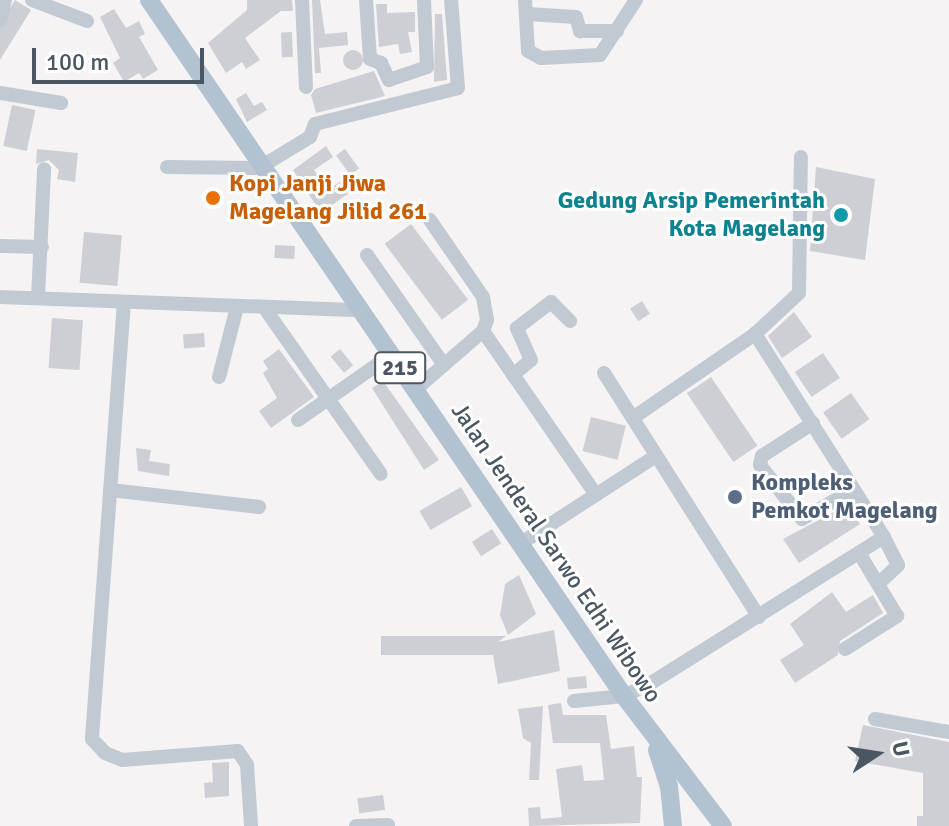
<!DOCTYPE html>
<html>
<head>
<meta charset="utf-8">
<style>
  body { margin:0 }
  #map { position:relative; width:949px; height:826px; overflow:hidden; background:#f5f3f3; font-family:Signika,sans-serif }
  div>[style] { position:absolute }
  .building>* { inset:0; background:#cdcfd5; transform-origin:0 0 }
  .round { border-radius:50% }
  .minor>* { height:14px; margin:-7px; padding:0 7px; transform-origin:7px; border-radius:7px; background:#c1cad2 }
  .major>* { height:18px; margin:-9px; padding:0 9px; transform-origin:9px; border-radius:9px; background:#b3c2d1 }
  .dots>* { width:22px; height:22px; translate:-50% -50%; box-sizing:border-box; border:4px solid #fff; border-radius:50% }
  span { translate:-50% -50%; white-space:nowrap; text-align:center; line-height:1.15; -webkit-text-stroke:6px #fff; paint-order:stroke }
  .shield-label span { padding:2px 6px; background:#fff; border:2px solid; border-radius:6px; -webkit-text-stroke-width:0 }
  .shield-label { font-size:22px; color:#4a5661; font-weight:700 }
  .food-label { font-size:24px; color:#c56008; font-weight:700 }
  .left { translate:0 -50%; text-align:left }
  .culture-label { font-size:24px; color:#0d838f; font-weight:700 }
  .right { translate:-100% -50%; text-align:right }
  .service-label { font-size:24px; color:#4e5e75; font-weight:700 }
  .street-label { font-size:24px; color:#4a5661 }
  .north { position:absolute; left:837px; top:714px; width:80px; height:80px; -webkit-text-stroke:6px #fff; paint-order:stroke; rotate:78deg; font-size:22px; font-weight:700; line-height:32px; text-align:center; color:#4a5661 }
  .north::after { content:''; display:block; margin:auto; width:28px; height:36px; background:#4a5661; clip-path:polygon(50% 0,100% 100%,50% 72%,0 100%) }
  .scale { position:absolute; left:32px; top:48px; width:172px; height:36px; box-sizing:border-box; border:4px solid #4a5661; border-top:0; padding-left:10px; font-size:24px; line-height:28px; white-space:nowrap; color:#4a5661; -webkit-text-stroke:6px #fff; paint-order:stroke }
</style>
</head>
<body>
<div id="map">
  <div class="building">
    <i style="left:15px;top:0;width:19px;height:69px;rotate:32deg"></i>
    <i style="clip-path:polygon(247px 0,292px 0,293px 11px,281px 11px,245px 38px,260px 60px,246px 69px,242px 62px,226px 73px,208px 43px,247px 10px)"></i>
    <i style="clip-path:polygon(312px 0,320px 0,325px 34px,347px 32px,348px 45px,319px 48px,321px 73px,315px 73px)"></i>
    <i style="clip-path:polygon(376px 4px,387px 4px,387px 13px,415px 12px,415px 32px,408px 32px,412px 52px,400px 54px,398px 44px,379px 47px)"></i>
    <i style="clip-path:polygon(114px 9px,126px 28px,139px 21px,145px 34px,139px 37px,158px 70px,143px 79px,139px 73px,124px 82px,113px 63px,120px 58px,100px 17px)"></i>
    <i style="clip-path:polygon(435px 14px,442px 14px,447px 80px,434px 82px)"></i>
    <i style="left:292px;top:32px;width:25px;height:11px;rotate:88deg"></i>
    <i class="round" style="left:343px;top:50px;width:20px;height:20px"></i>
    <i style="clip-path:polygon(374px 71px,385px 96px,316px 113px,311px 95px,315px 89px)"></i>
    <i style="clip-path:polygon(246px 93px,254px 106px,262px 102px,267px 110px,247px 122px,236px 99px)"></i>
    <i style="left:12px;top:105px;width:24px;height:42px;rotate:12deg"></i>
    <i style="clip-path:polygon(326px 146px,333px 157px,314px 170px,328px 190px,341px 181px,349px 193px,321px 213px,293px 170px)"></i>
    <i style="clip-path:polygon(37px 149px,78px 153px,75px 182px,57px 179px,59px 170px,49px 160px,36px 164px)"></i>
    <i style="left:345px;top:149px;width:24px;height:11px;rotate:54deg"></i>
    <i style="clip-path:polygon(816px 167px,875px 179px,865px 260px,810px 251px)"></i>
    <i style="left:411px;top:224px;width:95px;height:33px;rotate:53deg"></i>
    <i style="left:84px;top:232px;width:38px;height:51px;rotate:5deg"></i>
    <i style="left:275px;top:245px;width:20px;height:13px;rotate:3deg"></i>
    <i style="left:642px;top:301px;width:15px;height:14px;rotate:58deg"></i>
    <i style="clip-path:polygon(794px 312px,812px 337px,782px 358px,768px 336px)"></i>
    <i style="left:52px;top:318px;width:31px;height:50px;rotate:4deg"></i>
    <i style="left:204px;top:333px;width:14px;height:21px;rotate:86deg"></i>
    <i style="clip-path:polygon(279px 349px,314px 397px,271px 428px,259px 411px,277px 398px,263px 373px,268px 369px,263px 361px)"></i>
    <i style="left:340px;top:349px;width:21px;height:12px;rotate:51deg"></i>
    <i style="left:823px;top:353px;width:30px;height:34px;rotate:56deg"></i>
    <i style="left:711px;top:377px;width:83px;height:29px;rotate:56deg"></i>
    <i style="clip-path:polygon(383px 381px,439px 460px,424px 470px,372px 388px)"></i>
    <i style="left:851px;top:393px;width:32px;height:34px;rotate:55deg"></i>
    <i style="left:591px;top:417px;width:36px;height:35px;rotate:14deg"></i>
    <i style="clip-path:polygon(136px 448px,151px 450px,149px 461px,170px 464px,169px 476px,138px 471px)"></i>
    <i style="left:461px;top:487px;width:22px;height:48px;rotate:60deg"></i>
    <i style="clip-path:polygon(847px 505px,860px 524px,799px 563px,783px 539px)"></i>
    <i style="left:492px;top:529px;width:17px;height:24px;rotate:57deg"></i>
    <i style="clip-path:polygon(519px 575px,536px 614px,508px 635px,500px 615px,505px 584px)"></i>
    <i style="clip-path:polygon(832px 592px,846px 612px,873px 595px,883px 613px,840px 641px,838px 655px,795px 683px,780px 660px,804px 645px,790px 624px)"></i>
    <i style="clip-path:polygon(554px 630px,560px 671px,498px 684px,493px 655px,381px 655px,381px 636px,506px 636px,498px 642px)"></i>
    <i style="left:586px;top:676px;width:12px;height:19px;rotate:85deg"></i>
    <i style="clip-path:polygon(561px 703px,563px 715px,606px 715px,611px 749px,634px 746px,637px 777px,642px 777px,640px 823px,529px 826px,528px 808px,540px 807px,541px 819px,562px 817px,556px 769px,582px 765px,584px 781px,604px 780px,600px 743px,553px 743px,548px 705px)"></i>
    <i style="clip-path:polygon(543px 706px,539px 780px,529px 780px,531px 743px,523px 738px,518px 709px)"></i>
    <i style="clip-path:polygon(863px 725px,949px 742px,949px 826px,917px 826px,917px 816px,923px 816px,923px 773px,855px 761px)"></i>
    <i style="clip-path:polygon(229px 762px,229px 796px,205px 798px,204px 783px,213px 782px,212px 763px)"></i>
    <i style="left:383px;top:795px;width:15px;height:26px;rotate:82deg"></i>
  </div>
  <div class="minor">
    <i style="left:32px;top:0;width:59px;rotate:20.9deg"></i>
    <i style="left:302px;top:0;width:87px;rotate:87.4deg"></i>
    <i style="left:366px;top:0;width:59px;rotate:86.1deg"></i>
    <i style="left:370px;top:59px;width:12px;rotate:20deg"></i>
    <i style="left:381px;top:63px;width:19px;rotate:65deg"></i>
    <i style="left:389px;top:80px;width:40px;rotate:-18.9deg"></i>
    <i style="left:427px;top:67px;width:67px;rotate:-92.6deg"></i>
    <i style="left:525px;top:0;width:51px;rotate:86.6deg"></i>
    <i style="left:528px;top:51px;width:15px;rotate:28deg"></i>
    <i style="left:541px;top:58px;width:59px;rotate:-2.9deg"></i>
    <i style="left:600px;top:55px;width:66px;rotate:-56.8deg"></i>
    <i style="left:527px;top:14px;width:49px;rotate:3.5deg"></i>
    <i style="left:576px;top:17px;width:15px;rotate:74deg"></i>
    <i style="left:580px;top:31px;width:37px"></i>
    <i style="left:0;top:21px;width:22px;rotate:-77deg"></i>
    <i style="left:0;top:93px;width:62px;rotate:9.3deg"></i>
    <i style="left:167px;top:167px;width:92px;rotate:0.6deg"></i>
    <i style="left:259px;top:168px;width:60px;rotate:-31.3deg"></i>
    <i style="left:310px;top:137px;width:14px;rotate:-69deg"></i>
    <i style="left:315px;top:124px;width:147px;rotate:-14.1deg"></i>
    <i style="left:458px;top:88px;width:88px;rotate:-94.5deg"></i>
    <i style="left:430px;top:220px;width:93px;rotate:55.5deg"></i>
    <i style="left:483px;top:297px;width:23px;rotate:80deg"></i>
    <i style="left:487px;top:320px;width:12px;rotate:110deg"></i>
    <i style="left:0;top:246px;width:42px;rotate:1.4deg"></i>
    <i style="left:367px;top:255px;width:134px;rotate:55deg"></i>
    <i style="left:0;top:297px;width:359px;rotate:2.1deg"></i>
    <i style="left:38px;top:298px;width:129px;rotate:-87.3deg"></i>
    <i style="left:124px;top:302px;width:438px;rotate:94.2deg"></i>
    <i style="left:92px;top:739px;width:19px;rotate:47deg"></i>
    <i style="left:105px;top:753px;width:18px;rotate:22deg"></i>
    <i style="left:122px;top:760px;width:116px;rotate:-4.4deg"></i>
    <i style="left:238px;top:751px;width:17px;rotate:57deg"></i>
    <i style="left:247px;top:765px;width:61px;rotate:86.2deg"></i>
    <i style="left:266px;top:310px;width:200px;rotate:55deg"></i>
    <i style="left:755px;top:334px;width:60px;rotate:-43deg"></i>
    <i style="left:799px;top:293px;width:136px;rotate:-89.2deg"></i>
    <i style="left:604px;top:373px;width:289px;rotate:57.6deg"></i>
    <i style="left:513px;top:375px;width:23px;rotate:-40deg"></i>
    <i style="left:531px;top:360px;width:35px;rotate:-114deg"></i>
    <i style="left:517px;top:328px;width:43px;rotate:-37.4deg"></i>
    <i style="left:551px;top:302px;width:27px;rotate:45deg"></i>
    <i style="left:219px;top:377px;width:72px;rotate:-75.6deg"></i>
    <i style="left:415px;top:390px;width:90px;rotate:-40.9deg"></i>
    <i style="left:483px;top:331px;width:199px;rotate:55.4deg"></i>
    <i style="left:298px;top:420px;width:113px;rotate:-35deg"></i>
    <i style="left:813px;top:423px;width:61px;rotate:147.1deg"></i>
    <i style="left:762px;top:456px;width:9px;rotate:103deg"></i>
    <i style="left:760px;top:465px;width:68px;rotate:52.1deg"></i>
    <i style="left:802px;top:519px;width:59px;rotate:-29.6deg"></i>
    <i style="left:110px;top:490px;width:150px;rotate:6.5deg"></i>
    <i style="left:523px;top:542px;width:158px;rotate:-32.9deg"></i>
    <i style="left:879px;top:583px;width:26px;rotate:-43deg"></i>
    <i style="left:898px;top:565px;width:31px;rotate:-117deg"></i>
    <i style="left:845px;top:649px;width:62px;rotate:-32.4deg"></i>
    <i style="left:897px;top:616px;width:70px;rotate:-121deg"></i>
    <i style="left:574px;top:701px;width:50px;rotate:-5.7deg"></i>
    <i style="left:624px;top:696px;width:30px;rotate:-26deg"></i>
    <i style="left:651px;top:683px;width:275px;rotate:-32.1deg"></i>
    <i style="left:884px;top:537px;width:241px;rotate:-122.4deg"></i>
    <i style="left:755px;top:334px;width:148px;rotate:145.5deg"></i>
    <i style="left:875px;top:719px;width:75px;rotate:10deg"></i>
    <i style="left:356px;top:826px;width:32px;rotate:-2deg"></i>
  </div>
  <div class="major">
    <i style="left:149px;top:0;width:843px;rotate:55.69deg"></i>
    <i style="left:624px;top:696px;width:163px;rotate:52.7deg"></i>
    <i style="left:657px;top:750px;width:38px;rotate:72deg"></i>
    <i style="left:669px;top:786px;width:40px;rotate:84.3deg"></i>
  </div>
  <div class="dots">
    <i style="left:213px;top:198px;background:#e8710a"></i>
    <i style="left:841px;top:215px;background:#0f9aa8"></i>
    <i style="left:735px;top:497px;background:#5c6f8a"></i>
  </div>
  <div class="shield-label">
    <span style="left:400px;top:368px">215</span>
  </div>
  <div class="food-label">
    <span class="left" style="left:229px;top:198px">Kopi Janji Jiwa<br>Magelang Jilid 261</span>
  </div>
  <div class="culture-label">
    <span class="right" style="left:825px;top:215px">Gedung Arsip Pemerintah<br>Kota Magelang</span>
  </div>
  <div class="service-label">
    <span class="left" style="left:751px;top:497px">Kompleks<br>Pemkot Magelang</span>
  </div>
  <div class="street-label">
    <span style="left:556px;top:553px;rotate:56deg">Jalan Jenderal Sarwo Edhi Wibowo</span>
  </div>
  <div class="north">U</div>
  <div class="scale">100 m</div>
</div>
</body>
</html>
